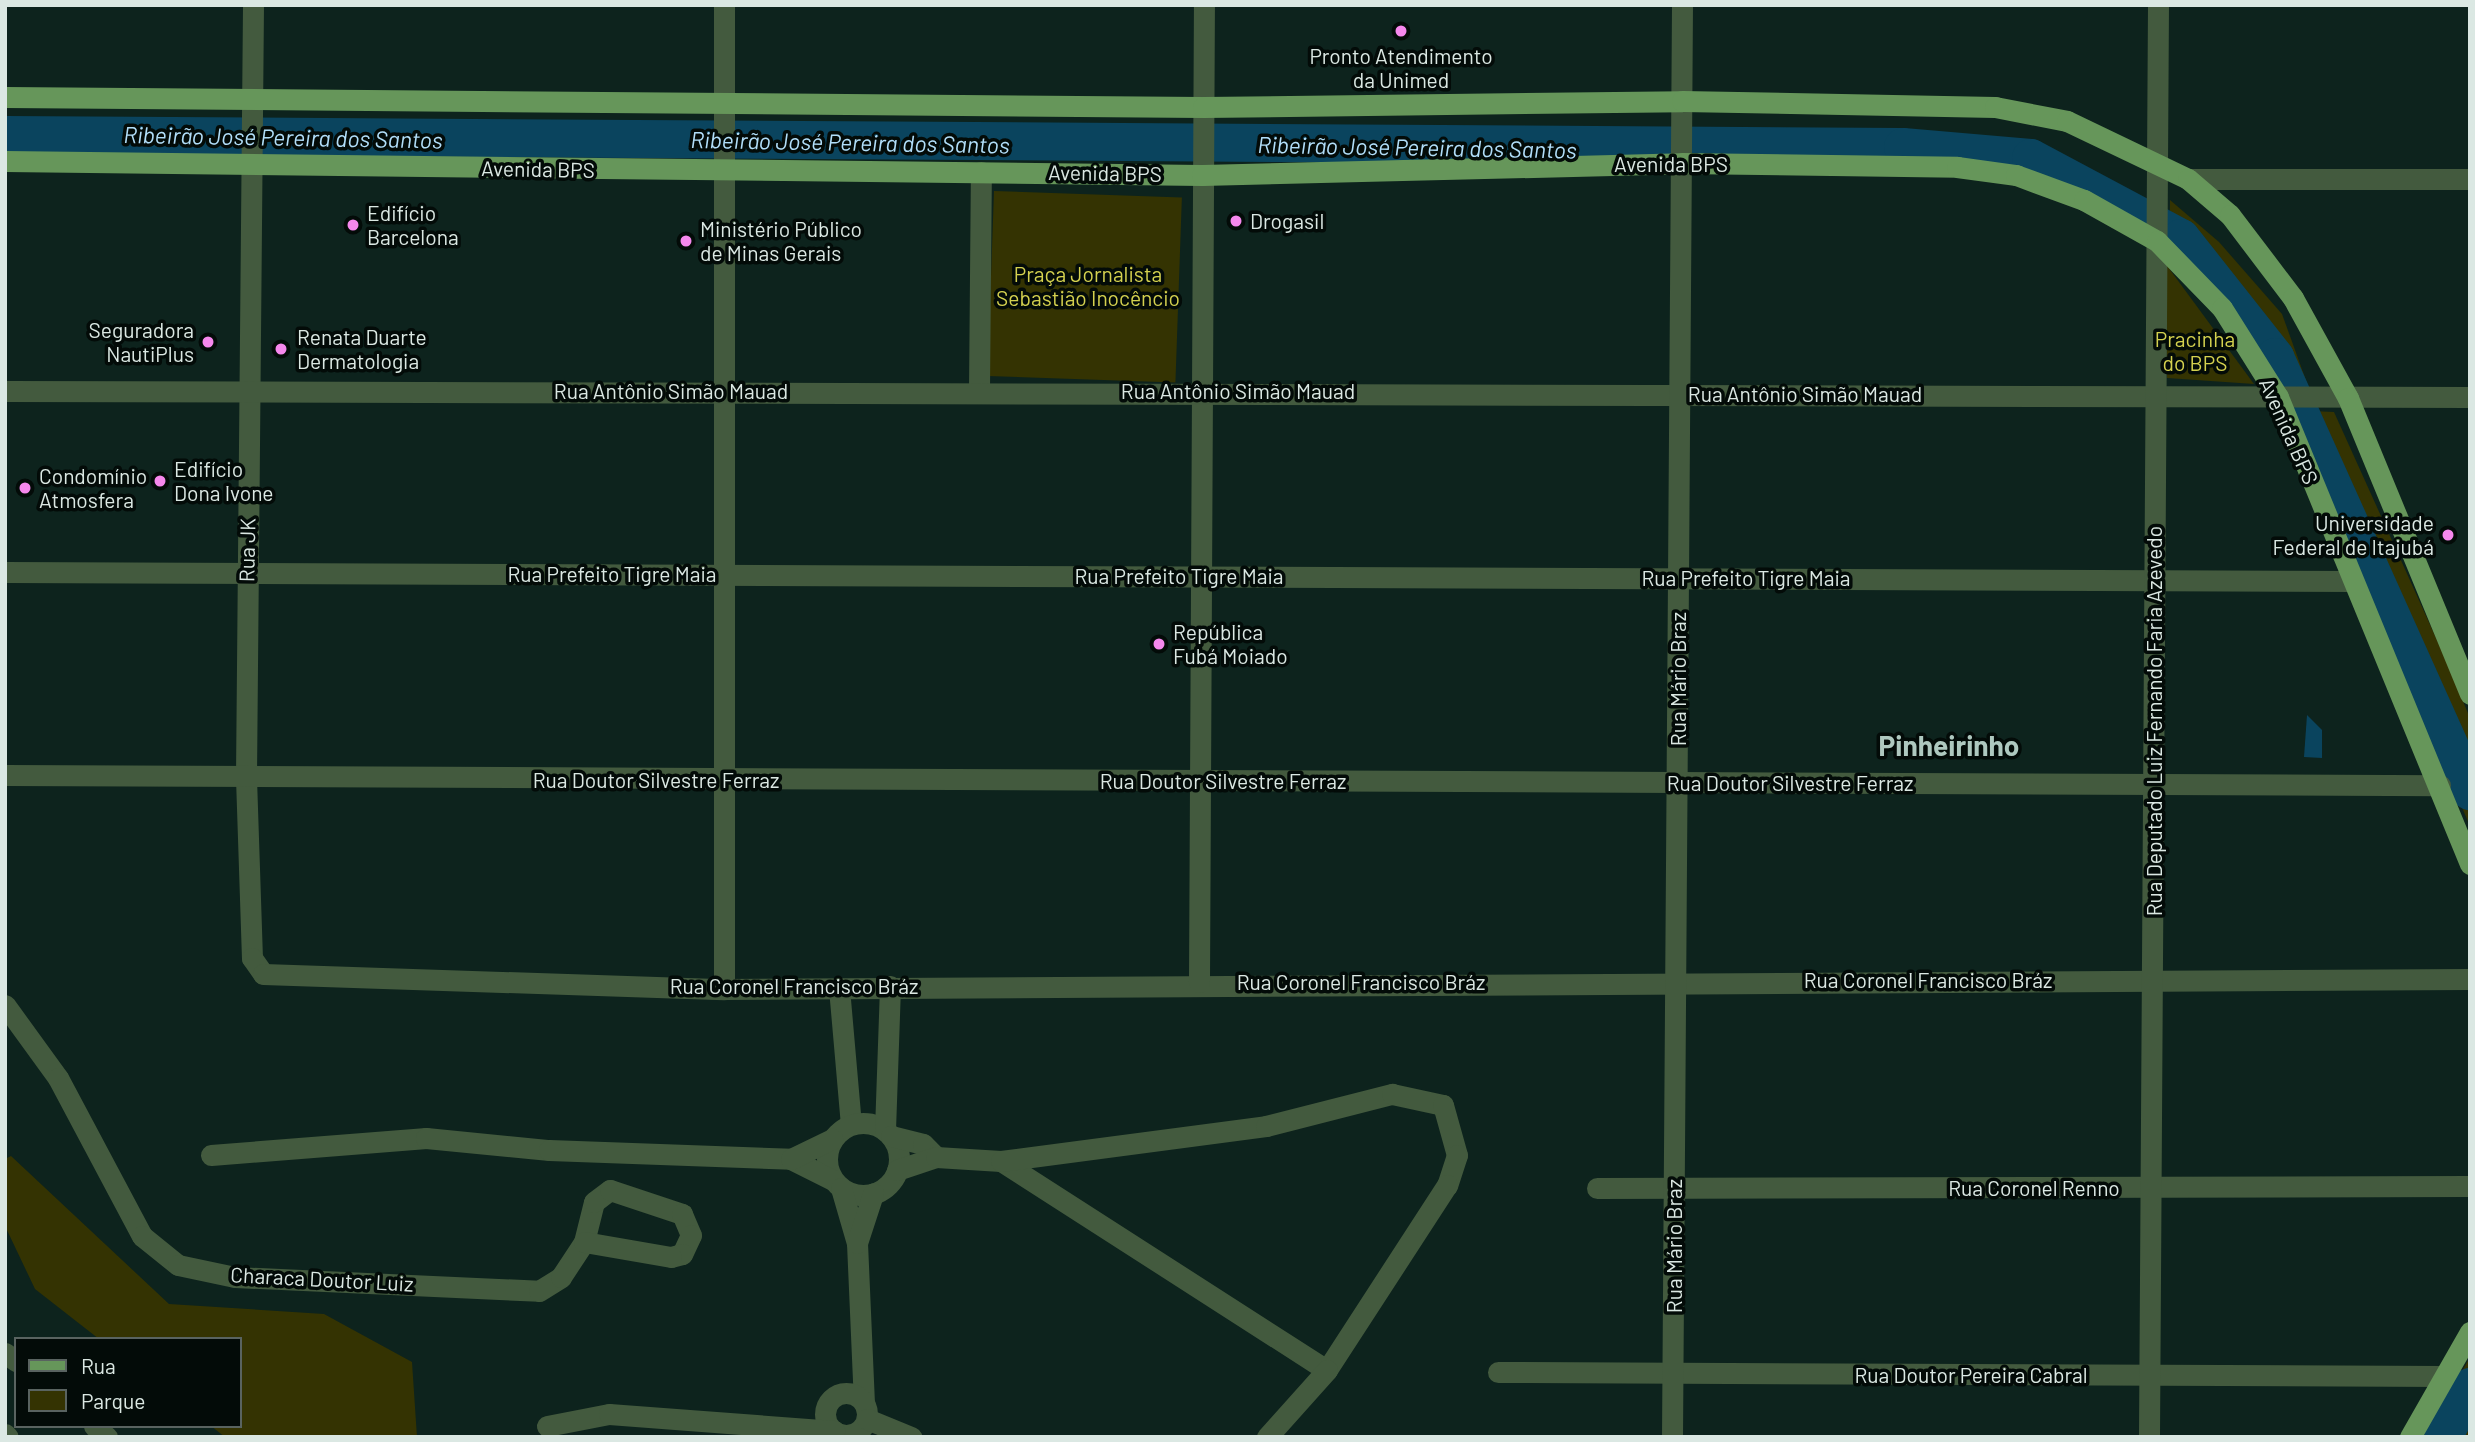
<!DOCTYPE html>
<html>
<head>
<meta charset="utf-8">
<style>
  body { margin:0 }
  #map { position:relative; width:2475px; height:1442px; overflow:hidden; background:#0d231d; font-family:Barlow,sans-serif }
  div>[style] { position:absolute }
  .green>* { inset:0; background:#343302; transform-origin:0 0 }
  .water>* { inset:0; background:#0a445e }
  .river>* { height:38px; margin:-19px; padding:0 19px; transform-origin:19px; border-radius:19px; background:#0a445e }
  .minor>* { height:21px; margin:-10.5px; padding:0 10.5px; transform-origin:10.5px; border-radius:10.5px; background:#435a3e }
  .minor>.ring { margin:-10.5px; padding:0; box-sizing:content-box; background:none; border:21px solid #435a3e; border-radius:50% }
  .major>* { height:21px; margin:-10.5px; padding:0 10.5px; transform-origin:10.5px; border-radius:10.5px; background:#66965a }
  .dots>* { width:19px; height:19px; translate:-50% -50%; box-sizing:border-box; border:4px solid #030b08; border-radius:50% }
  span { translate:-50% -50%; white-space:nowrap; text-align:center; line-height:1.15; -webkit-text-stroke:7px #030b08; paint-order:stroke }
  .poi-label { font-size:21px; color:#dbe8e3 }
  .left { translate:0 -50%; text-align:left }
  .right { translate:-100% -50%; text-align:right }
  .street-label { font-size:21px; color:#dbe8e3 }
  .park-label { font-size:21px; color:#d4d14f }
  .water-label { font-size:23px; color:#b1def9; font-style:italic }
  .district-label { font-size:28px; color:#aec8bf; font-weight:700 }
  .frame { position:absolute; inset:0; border:7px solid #dbe8e3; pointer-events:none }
  .legend { position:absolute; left:14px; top:1337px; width:228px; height:91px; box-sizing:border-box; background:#030b08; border:2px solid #596360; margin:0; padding:9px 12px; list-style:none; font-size:21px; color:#dbe8e3 }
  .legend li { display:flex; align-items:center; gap:14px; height:35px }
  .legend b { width:35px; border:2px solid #596360 }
</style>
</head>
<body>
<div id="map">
  <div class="green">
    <i style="left:994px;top:191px;width:188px;height:185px;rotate:2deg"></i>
    <i style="clip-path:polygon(2170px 200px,2219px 242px,2282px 314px,2308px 386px,2285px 383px,2170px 236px)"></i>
    <i style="clip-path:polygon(2165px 263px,2254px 384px,2167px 378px)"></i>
    <i style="clip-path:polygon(2289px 410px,2334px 412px,2441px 649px,2470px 718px,2470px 826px)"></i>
    <i style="clip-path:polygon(11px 1156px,169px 1304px,324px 1314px,412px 1362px,417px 1437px,225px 1437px,211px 1426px,240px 1426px,240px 1339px,99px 1339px,35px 1289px,5px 1226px,5px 1159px)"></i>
    <i style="clip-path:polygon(2470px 1357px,2470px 1437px,2425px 1437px)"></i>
  </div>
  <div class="water">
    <i style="clip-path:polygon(2307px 715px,2322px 730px,2322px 758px,2304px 757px)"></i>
  </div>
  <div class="river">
    <i style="left:5px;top:135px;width:1898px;rotate:0.36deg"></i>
    <i style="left:1903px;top:147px;width:128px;rotate:4.9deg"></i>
    <i style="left:2031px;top:158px;width:170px;rotate:28.1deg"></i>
    <i style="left:2181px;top:238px;width:152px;rotate:51.7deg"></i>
    <i style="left:2275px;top:357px;width:476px;rotate:65.8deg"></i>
    <i style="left:2443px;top:1437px;width:57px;rotate:-61.6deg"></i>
  </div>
  <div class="minor">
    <i style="left:253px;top:5px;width:773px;rotate:90.52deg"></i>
    <i style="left:246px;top:778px;width:180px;rotate:88.1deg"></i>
    <i style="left:252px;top:958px;width:19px;rotate:55deg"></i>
    <i style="left:263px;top:974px;width:461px;rotate:1.9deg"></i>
    <i style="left:724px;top:989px;width:1746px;rotate:-0.33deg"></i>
    <i style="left:2188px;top:179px;width:282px"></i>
    <i style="left:979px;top:390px;width:218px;rotate:-89.5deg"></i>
    <i style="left:5px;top:391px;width:2465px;rotate:0.14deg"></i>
    <i style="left:5px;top:572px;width:2348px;rotate:0.22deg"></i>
    <i style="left:5px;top:775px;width:2435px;rotate:0.24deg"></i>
    <i style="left:1199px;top:982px;width:977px;rotate:-89.71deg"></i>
    <i style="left:839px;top:988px;width:137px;rotate:85deg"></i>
    <i style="left:724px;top:989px;width:984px;rotate:-90deg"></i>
    <i style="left:5px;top:1005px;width:90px;rotate:54deg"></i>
    <i style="left:58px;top:1078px;width:179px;rotate:62deg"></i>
    <i style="left:142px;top:1236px;width:46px;rotate:38.9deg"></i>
    <i style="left:178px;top:1265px;width:58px;rotate:11.9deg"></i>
    <i style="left:235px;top:1277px;width:304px;rotate:2.6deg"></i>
    <i style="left:539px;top:1291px;width:26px;rotate:-32deg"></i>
    <i style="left:561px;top:1277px;width:42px;rotate:-56.7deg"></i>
    <i style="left:584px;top:1242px;width:41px;rotate:-76deg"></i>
    <i style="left:594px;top:1202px;width:20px;rotate:-37deg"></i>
    <i style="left:610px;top:1190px;width:76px;rotate:18.4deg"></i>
    <i style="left:682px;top:1214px;width:23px;rotate:67deg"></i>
    <i style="left:691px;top:1235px;width:21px;rotate:115deg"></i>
    <i style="left:682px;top:1254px;width:11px;rotate:165deg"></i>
    <i style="left:671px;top:1257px;width:88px;rotate:-170.2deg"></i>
    <i class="ring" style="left:827px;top:1123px;width:51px;height:51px"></i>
    <i style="left:885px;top:1130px;width:144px;rotate:-88deg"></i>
    <i style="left:891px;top:1136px;width:33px;rotate:14deg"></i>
    <i style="left:923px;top:1144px;width:18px;rotate:45deg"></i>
    <i style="left:211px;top:1155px;width:216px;rotate:-4.5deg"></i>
    <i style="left:426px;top:1138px;width:124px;rotate:5.6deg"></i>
    <i style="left:549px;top:1150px;width:242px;rotate:2.1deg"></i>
    <i style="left:791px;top:1159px;width:47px;rotate:26.6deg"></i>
    <i style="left:791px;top:1159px;width:46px;rotate:-26deg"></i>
    <i style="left:1001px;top:1161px;width:387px;rotate:32.7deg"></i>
    <i style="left:897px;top:1170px;width:41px;rotate:-18.4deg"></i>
    <i style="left:936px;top:1157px;width:65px;rotate:3.5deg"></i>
    <i style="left:1001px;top:1161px;width:267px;rotate:-7.5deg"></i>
    <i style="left:1266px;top:1126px;width:130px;rotate:-14.3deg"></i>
    <i style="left:1392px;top:1094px;width:52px;rotate:12.2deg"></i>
    <i style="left:1443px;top:1105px;width:52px;rotate:74.4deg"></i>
    <i style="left:1457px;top:1155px;width:32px;rotate:108deg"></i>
    <i style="left:1447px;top:1185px;width:221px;rotate:123deg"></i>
    <i style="left:1327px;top:1370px;width:90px;rotate:131.8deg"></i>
    <i style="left:841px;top:1188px;width:57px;rotate:73.8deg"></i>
    <i style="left:857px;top:1243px;width:159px;rotate:87.5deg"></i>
    <i style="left:1597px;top:1188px;width:873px;rotate:-0.13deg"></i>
    <i style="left:857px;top:1243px;width:52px;rotate:-71.9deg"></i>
    <i style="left:5px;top:1353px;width:14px;rotate:36deg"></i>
    <i style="left:1498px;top:1372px;width:946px;rotate:0.24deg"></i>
    <i class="ring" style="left:825px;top:1393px;width:21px;height:21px"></i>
    <i style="left:867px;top:1419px;width:48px;rotate:22.2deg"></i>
    <i style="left:94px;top:1426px;width:17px;rotate:40deg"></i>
    <i style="left:547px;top:1426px;width:63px;rotate:-11deg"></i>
    <i style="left:609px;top:1414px;width:226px;rotate:4.3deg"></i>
    <i style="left:5px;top:1434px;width:4px;rotate:45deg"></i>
    <i style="left:1672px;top:1437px;width:1432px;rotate:-89.6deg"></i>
    <i style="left:2149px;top:1437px;width:1432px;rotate:-89.64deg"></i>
  </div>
  <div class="major">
    <i style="left:5px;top:97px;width:1198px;rotate:0.48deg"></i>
    <i style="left:1203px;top:107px;width:479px;rotate:-0.7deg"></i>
    <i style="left:1682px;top:101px;width:313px;rotate:1.1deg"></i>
    <i style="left:1995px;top:107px;width:73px;rotate:11deg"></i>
    <i style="left:2067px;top:121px;width:134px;rotate:25.6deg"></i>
    <i style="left:2188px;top:179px;width:55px;rotate:40.6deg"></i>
    <i style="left:2230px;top:215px;width:104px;rotate:52.8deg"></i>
    <i style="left:2293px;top:298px;width:114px;rotate:61.2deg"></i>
    <i style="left:2348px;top:398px;width:320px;rotate:67.6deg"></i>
    <i style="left:5px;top:161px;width:1197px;rotate:0.67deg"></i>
    <i style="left:1202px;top:175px;width:480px;rotate:-1.4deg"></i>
    <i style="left:1682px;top:163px;width:275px;rotate:0.8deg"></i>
    <i style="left:1957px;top:167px;width:60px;rotate:7.7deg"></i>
    <i style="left:2016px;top:175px;width:72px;rotate:20.2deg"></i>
    <i style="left:2084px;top:200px;width:84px;rotate:29.3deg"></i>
    <i style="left:2157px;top:241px;width:93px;rotate:45.9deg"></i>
    <i style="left:2222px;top:308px;width:105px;rotate:57.8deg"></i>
    <i style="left:2278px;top:397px;width:505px;rotate:67.65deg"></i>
    <i style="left:2410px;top:1437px;width:121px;rotate:-60.3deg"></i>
  </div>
  <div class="dots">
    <i style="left:1401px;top:31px;background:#f688ed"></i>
    <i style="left:1236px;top:221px;background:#f688ed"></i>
    <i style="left:353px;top:225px;background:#f688ed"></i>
    <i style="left:686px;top:241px;background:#f688ed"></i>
    <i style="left:208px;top:342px;background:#f688ed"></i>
    <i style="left:281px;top:349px;background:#f688ed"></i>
    <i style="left:160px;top:481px;background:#f688ed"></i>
    <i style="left:25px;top:488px;background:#f688ed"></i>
    <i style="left:2448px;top:535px;background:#f688ed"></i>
    <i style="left:1159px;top:644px;background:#f688ed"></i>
  </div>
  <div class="poi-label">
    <span style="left:1401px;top:68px">Pronto Atendimento<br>da Unimed</span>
    <span class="left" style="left:367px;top:225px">Edifício<br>Barcelona</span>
    <span class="left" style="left:1250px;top:221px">Drogasil</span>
    <span class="left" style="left:700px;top:241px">Ministério Público<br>de Minas Gerais</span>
    <span class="right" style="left:194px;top:342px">Seguradora<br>NautiPlus</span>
    <span class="left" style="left:297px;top:349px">Renata Duarte<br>Dermatologia</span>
    <span class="left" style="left:174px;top:481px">Edifício<br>Dona Ivone</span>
    <span class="left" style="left:39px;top:488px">Condomínio<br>Atmosfera</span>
    <span class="right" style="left:2434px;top:535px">Universidade<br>Federal de Itajubá</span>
    <span class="left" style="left:1173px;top:644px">República<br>Fubá Moiado</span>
  </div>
  <div class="street-label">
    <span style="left:1671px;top:164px">Avenida BPS</span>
    <span style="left:538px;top:169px;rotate:1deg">Avenida BPS</span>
    <span style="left:1105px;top:173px;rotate:1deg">Avenida BPS</span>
    <span style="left:671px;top:391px">Rua Antônio Simão Mauad</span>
    <span style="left:1238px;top:391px">Rua Antônio Simão Mauad</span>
    <span style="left:1805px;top:394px">Rua Antônio Simão Mauad</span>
    <span style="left:2289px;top:431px;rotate:66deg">Avenida BPS</span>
    <span style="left:247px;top:550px;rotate:-89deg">Rua JK</span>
    <span style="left:612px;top:574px">Rua Prefeito Tigre Maia</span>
    <span style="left:1179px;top:576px">Rua Prefeito Tigre Maia</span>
    <span style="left:1746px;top:578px">Rua Prefeito Tigre Maia</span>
    <span style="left:1678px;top:679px;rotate:-90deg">Rua Mário Braz</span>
    <span style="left:2154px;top:721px;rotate:-90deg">Rua Deputado Luiz Fernando Faria Azevedo</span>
    <span style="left:656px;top:780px">Rua Doutor Silvestre Ferraz</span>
    <span style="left:1223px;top:781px">Rua Doutor Silvestre Ferraz</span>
    <span style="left:1790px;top:783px">Rua Doutor Silvestre Ferraz</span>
    <span style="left:1928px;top:980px">Rua Coronel Francisco Bráz</span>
    <span style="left:1361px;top:982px">Rua Coronel Francisco Bráz</span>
    <span style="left:794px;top:986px">Rua Coronel Francisco Bráz</span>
    <span style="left:2034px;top:1188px">Rua Coronel Renno</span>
    <span style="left:1674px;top:1246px;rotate:-90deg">Rua Mário Braz</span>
    <span style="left:322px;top:1279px;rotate:3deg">Characa Doutor Luiz</span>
    <span style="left:1971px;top:1375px">Rua Doutor Pereira Cabral</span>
  </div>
  <div class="park-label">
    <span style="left:1088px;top:286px">Praça Jornalista<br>Sebastião Inocêncio</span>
    <span style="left:2195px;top:351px">Pracinha<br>do BPS</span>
  </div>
  <div class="water-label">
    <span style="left:283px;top:137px;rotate:1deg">Ribeirão José Pereira dos Santos</span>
    <span style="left:850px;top:142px;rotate:1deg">Ribeirão José Pereira dos Santos</span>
    <span style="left:1417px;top:147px;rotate:1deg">Ribeirão José Pereira dos Santos</span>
  </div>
  <div class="district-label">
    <span style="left:1949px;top:745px">Pinheirinho</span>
  </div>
  <div class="frame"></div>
  <ul class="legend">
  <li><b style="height:9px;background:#66965a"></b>Rua</li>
  <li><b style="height:19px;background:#343302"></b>Parque</li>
  </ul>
</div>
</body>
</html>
